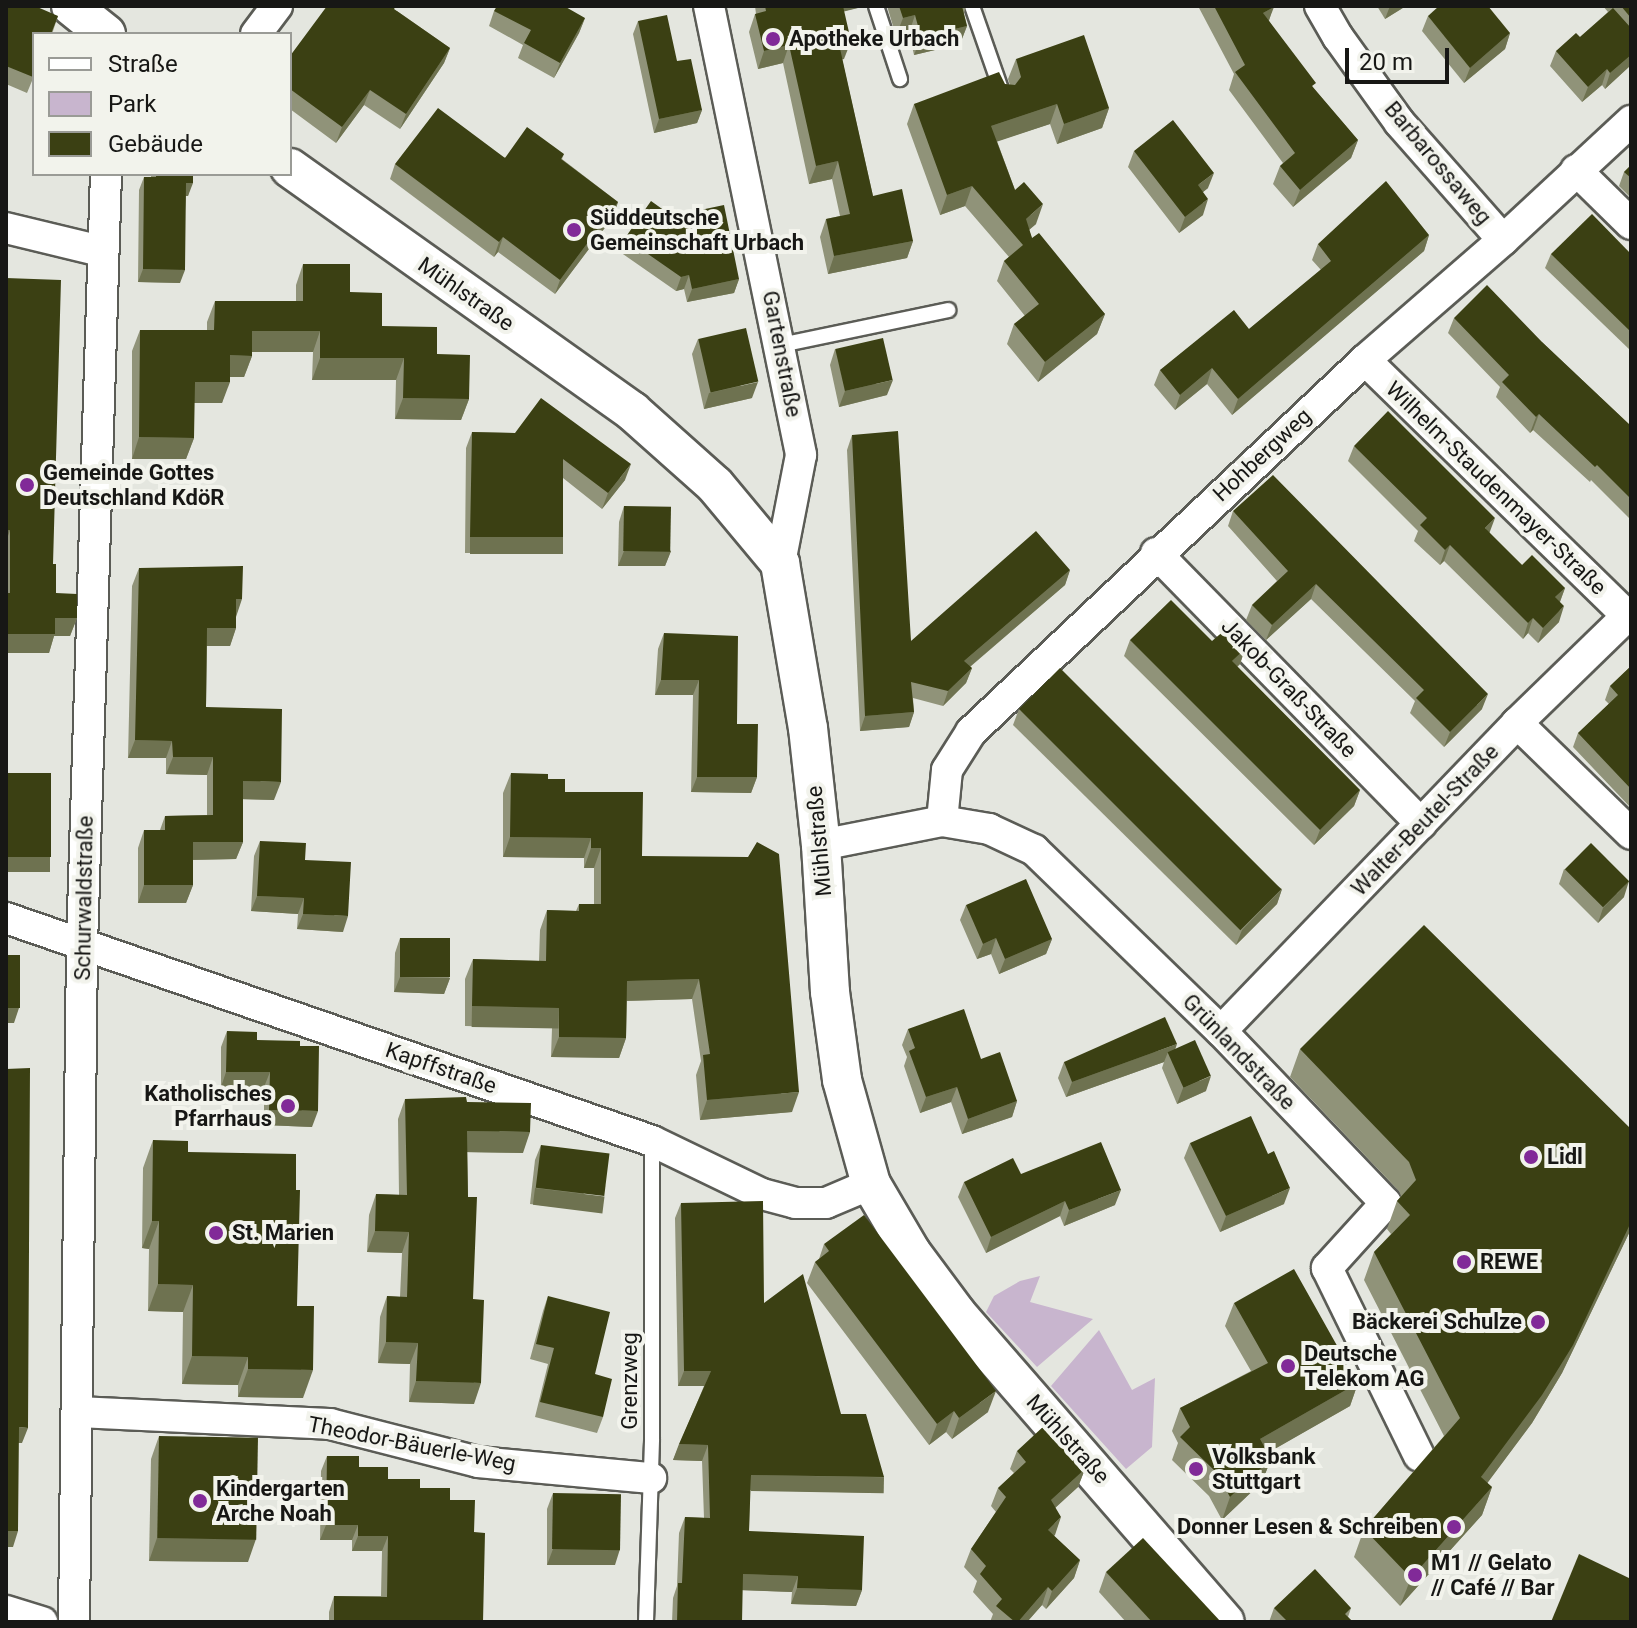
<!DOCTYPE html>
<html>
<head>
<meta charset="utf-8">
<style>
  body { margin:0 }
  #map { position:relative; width:1637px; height:1628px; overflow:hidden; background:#e4e6df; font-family:Roboto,sans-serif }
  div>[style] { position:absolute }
  .green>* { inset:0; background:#c8b5ce }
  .roads { filter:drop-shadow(2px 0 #5b5c56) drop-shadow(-2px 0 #5b5c56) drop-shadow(0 2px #5b5c56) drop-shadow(0 -2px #5b5c56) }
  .service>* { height:14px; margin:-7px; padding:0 7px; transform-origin:7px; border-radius:7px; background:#fff }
  .minor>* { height:30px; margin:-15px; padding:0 15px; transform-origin:15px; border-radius:15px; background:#fff }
  .tertiary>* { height:38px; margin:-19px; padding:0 19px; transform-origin:19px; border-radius:19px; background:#fff }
  .wall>* { inset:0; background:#909379 }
  .shaded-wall>* { inset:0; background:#6e7250; transform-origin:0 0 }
  .building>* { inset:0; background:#3b4013; transform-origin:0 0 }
  .dots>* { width:22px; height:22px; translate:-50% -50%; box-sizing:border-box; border:4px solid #f2f3ec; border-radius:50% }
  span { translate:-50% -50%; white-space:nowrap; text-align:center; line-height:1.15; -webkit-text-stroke:8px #f2f3ec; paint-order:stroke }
  .poi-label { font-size:22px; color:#171715; font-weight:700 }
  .left { translate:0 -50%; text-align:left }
  .right { translate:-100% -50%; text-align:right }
  .street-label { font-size:22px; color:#171715 }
  .frame { position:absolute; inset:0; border:8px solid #171715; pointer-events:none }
  .legend { position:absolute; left:32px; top:32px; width:260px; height:144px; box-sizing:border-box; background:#f2f3ec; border:2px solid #9a9b96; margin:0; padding:10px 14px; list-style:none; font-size:24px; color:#171715 }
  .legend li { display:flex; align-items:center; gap:16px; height:40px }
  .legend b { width:40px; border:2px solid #9a9b96 }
  .scale { position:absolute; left:1345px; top:48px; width:104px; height:36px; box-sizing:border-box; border:4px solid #171715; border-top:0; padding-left:10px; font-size:24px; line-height:28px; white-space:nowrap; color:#171715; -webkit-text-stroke:6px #f2f3ec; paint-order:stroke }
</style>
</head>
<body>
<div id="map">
  <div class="green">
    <i style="clip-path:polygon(1040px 1276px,1030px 1302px,1093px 1319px,1037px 1367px,986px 1312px,994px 1296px,1020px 1281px)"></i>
    <i style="clip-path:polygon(1099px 1330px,1132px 1390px,1155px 1378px,1152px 1447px,1126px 1469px,1051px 1386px)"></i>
  </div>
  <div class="roads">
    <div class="service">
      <i style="left:876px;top:6px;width:77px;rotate:71.8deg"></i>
      <i style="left:972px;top:6px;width:91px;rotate:70.8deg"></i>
      <i style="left:781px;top:345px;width:171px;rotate:-11.8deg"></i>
      <i style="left:646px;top:1622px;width:183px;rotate:-88.1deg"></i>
      <i style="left:652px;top:1439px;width:298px;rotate:-90deg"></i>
    </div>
    <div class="minor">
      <i style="left:709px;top:6px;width:458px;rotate:78.4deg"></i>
      <i style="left:801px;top:455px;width:110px;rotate:101deg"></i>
      <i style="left:1320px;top:6px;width:36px;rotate:60deg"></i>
      <i style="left:1338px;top:37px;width:105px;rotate:54.3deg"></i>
      <i style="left:1399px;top:122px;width:157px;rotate:48.6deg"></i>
      <i style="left:256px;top:34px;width:35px;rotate:-53deg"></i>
      <i style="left:1576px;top:170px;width:77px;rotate:44.5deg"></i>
      <i style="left:6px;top:228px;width:98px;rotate:13.6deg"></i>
      <i style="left:1365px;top:360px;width:366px;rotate:44.3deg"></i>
      <i style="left:1156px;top:553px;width:379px;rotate:45.6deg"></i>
      <i style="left:1517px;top:723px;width:159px;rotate:44.2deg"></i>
      <i style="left:942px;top:821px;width:51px;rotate:-84.4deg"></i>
      <i style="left:947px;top:770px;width:45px;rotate:-57.7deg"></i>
      <i style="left:971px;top:732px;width:542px;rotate:-43.35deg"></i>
      <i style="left:1365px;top:360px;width:183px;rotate:-41deg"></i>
      <i style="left:1503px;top:240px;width:175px;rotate:-42.9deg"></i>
      <i style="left:821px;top:845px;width:123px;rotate:-11.2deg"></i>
      <i style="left:942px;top:821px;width:48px;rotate:9.7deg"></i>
      <i style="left:989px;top:829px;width:50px;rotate:25deg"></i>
      <i style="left:1034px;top:850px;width:260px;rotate:44.1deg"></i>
      <i style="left:1221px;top:1031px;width:238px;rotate:46.2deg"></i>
      <i style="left:1386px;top:1203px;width:88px;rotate:132.2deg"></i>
      <i style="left:1327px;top:1268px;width:209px;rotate:63.9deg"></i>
      <i style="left:6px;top:918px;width:683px;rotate:19.04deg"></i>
      <i style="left:652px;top:1141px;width:122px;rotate:25.7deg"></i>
      <i style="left:762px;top:1194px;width:34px;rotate:15deg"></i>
      <i style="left:795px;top:1203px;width:31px"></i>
      <i style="left:826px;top:1203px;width:49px;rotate:-22.9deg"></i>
      <i style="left:1221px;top:1031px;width:427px;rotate:-46.1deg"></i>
      <i style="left:1517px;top:723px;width:159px;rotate:-44.2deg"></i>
      <i style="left:77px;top:1412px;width:253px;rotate:2.7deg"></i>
      <i style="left:330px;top:1424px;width:153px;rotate:14.4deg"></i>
      <i style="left:478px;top:1462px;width:174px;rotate:5.3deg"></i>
      <i style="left:6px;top:1611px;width:38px;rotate:17deg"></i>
      <i style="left:74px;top:1622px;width:677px;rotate:-89.32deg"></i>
      <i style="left:82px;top:945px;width:771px;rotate:-88.22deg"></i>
    </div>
    <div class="tertiary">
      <i style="left:71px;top:6px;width:45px;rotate:38.7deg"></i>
      <i style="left:290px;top:168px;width:420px;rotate:35.4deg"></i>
      <i style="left:632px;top:411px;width:111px;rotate:41.7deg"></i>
      <i style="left:715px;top:485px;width:102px;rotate:50.2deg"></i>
      <i style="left:780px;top:563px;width:167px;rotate:80.4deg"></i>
      <i style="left:808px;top:728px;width:118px;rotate:83.7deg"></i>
      <i style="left:821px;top:845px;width:147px;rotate:86.5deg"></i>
      <i style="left:830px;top:992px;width:89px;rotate:82.2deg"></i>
      <i style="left:842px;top:1080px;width:108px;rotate:74.4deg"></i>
      <i style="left:871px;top:1184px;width:79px;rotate:59.5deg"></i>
      <i style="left:911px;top:1252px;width:77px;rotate:53.4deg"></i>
      <i style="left:957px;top:1314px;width:408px;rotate:49deg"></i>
    </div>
  </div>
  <div class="wall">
    <i style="clip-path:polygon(6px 6px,58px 16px,52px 34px,34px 34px,34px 76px,27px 93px,6px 84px)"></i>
    <i style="clip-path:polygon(755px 6px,866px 6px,844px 11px,844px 59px,842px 59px,873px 196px,913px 241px,907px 258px,828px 274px,820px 237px,826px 219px,840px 216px,832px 179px,809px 184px,783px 63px,758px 69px,749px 32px,755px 14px,756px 14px)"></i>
    <i style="clip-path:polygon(887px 6px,966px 6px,964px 14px,967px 26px,960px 44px,914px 55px,909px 33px,896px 36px)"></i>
    <i style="clip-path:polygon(1198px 6px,1273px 6px,1269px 21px,1314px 89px,1358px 140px,1351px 158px,1293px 207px,1273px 184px,1280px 166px,1283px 163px,1229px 90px,1234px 74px)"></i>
    <i style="clip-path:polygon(1377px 6px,1406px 6px,1385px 19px)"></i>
    <i style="clip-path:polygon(1603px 6px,1631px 6px,1631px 65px,1605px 89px,1602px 85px,1582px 102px,1550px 66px,1556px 51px,1580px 37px,1608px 12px)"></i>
    <i style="clip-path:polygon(397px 11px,450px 48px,444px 63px,400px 129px,364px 105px,336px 143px,290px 109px,290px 56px)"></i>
    <i style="clip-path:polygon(494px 11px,585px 18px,579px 33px,554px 78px,518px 58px,523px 45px,489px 26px)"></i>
    <i style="clip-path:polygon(1428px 16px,1510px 33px,1505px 49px,1464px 83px,1422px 31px)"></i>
    <i style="clip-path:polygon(638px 21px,677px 61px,702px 110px,697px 123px,654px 133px,633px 34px)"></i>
    <i style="clip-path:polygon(1016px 59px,1109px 108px,1102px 128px,1057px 144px,1050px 124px,997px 141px,1015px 190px,1036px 224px,1029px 230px,1032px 238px,1105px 314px,1097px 334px,1038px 382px,1007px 344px,1014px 324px,1025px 316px,997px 281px,1004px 261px,1009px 257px,965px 206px,940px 215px,907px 124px,914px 104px,1005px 84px,1010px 85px,1008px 79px)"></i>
    <i style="clip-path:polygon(1134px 151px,1208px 188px,1203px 192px,1203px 215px,1179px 233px,1128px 167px)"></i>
    <i style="clip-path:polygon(564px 154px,562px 159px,618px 202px,613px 217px,555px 294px,498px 252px,494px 257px,390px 179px,395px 164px)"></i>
    <i style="clip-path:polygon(1631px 165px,1631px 198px,1619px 186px,1624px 172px)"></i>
    <i style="clip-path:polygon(151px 174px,193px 174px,188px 196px,186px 196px,180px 283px,138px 282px,139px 190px,144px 177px,151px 177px)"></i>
    <i style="clip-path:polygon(1429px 235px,1424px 251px,1232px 415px,1207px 384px,1175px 410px,1154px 385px,1160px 370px,1249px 329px,1321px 270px,1312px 260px,1318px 244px)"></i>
    <i style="clip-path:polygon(625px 238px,739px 279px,734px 293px,687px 302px,684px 289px,676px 291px,620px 252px)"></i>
    <i style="clip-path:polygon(1551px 254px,1631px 254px,1631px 351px,1545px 268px)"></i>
    <i style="clip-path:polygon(303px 264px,350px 292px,382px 326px,437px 354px,469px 399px,461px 420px,395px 419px,396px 380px,312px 380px,313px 352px,252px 352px,252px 356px,244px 377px,230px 377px,222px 403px,194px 403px,194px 438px,186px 459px,132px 459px,132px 351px,140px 330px,207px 330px,207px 322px,215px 301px,296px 301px,296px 285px)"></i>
    <i style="clip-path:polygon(6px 278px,53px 564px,56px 593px,77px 618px,70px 636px,54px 636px,49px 653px,6px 653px)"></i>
    <i style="clip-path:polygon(1454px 318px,1542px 342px,1631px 426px,1631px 520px,1591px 480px,1590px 482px,1533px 430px,1530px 433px,1496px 397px,1500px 387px,1448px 333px)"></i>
    <i style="clip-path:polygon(698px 339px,752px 398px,704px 409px,692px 354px)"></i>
    <i style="clip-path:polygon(835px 349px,887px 395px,839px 407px,830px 365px)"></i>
    <i style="clip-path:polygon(472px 432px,515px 433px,625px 480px,602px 509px,563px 478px,557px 553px,465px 553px,466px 448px)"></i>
    <i style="clip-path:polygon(852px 435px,911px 641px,1070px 570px,1065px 585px,970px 667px,972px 668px,966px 683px,943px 706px,913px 698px,914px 712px,909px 727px,860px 731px,847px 450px)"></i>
    <i style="clip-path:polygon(1354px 446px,1489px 533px,1522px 565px,1565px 588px,1560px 602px,1559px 622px,1538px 643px,1528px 633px,1523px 639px,1444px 561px,1440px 565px,1414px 541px,1418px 531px,1348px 461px)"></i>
    <i style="clip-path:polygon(624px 506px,671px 551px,665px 566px,618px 566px,619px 522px)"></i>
    <i style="clip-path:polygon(1233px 511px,1482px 709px,1444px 747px,1410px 713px,1415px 701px,1311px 599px,1266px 640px,1246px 620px,1252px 605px,1277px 581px,1228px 526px)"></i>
    <i style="clip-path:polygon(139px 568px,236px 616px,236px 628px,230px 646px,207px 646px,206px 707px,274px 800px,243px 799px,243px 842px,236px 859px,193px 860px,193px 885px,186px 903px,138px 903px,138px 848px,144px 830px,160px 830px,165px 816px,207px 815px,207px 775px,166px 774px,166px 758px,128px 758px,132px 586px)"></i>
    <i style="clip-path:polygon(664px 633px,737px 724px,757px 777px,751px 793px,691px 792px,693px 695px,655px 695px,658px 649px)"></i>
    <i style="clip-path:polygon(1130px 640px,1212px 641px,1245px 649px,1240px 664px,1237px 667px,1360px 790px,1354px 806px,1314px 845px,1124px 656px)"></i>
    <i style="clip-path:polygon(1631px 666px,1631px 808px,1573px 747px,1578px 733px,1609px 704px,1605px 700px,1610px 686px)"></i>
    <i style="clip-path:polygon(1019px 709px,1282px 889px,1277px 904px,1236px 945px,1013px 725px)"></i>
    <i style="clip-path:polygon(511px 773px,548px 779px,642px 856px,792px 1112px,700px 1120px,696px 1075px,701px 1061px,692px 999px,627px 1001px,626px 1038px,619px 1058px,551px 1057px,552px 1028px,465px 1026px,465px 979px,473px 959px,539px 961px,540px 930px,547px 910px,576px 911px,579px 904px,594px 904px,594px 868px,584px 868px,584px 858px,503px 857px,503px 793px)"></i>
    <i style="clip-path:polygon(260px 841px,305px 860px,343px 932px,297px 929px,298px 914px,251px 911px,254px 856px)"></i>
    <i style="clip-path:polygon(1564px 869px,1624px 897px,1598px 923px,1559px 884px)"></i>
    <i style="clip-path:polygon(966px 905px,1052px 939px,1046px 954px,999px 974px,991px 954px,977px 959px,960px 920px)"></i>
    <i style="clip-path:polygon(400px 938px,450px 978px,444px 994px,394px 992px,395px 953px)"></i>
    <i style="clip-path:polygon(908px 1029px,981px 1059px,1017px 1101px,1012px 1117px,962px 1134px,951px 1102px,920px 1113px,904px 1066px,907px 1057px,902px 1045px)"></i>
    <i style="clip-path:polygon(227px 1031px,257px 1040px,312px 1127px,264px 1125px,264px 1087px,221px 1087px,221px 1047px)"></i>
    <i style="clip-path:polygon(1176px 1049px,1206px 1091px,1177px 1104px,1162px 1068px,1164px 1062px,1066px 1097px,1058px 1078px,1064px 1062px)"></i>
    <i style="clip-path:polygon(1300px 1049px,1631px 1129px,1631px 1229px,1562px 1373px,1532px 1423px,1487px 1483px,1492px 1487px,1482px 1515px,1400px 1606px,1354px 1557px,1364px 1529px,1444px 1436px,1364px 1280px,1374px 1252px,1391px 1234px,1387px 1229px,1397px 1201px,1401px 1196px,1399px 1191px,1290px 1077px)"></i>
    <i style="clip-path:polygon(405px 1099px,467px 1102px,523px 1153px,467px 1152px,468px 1197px,473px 1299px,474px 1404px,409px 1402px,410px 1364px,378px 1363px,380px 1317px,387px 1296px,400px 1297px,402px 1253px,367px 1252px,369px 1215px,376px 1194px,399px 1195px,398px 1119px)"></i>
    <i style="clip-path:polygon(153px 1140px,296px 1190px,297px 1306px,303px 1398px,238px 1397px,238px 1385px,182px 1384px,183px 1312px,148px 1311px,149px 1249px,142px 1248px,143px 1168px)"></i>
    <i style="clip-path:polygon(1190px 1143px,1284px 1204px,1220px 1232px,1184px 1158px)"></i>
    <i style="clip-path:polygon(541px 1145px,600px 1212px,530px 1204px,535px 1160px)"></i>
    <i style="clip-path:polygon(1021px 1174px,1115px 1205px,1064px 1226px,1060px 1216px,986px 1253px,958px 1197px,964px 1182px)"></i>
    <i style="clip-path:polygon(681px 1203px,764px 1303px,884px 1477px,879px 1493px,750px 1490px,749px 1531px,862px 1590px,856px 1606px,791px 1604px,792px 1592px,742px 1590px,742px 1622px,672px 1622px,673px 1598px,677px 1586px,679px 1533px,685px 1517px,704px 1518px,702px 1461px,673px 1460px,704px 1386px,678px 1386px,675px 1218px)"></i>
    <i style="clip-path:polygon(824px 1244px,988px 1412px,952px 1439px,946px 1432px,929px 1445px,807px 1283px,815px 1262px,819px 1259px)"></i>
    <i style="clip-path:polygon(548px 1296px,595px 1374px,603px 1417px,597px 1433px,535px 1417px,548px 1364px,530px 1359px,543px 1311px)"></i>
    <i style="clip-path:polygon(1234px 1303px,1358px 1383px,1350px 1406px,1267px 1453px,1271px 1459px,1262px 1482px,1222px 1520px,1209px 1496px,1172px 1460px,1178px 1443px,1172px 1431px,1180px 1408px,1251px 1371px,1225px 1326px)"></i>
    <i style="clip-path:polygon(159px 1436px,248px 1562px,149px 1561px,151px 1459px)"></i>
    <i style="clip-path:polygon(1017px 1451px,1085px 1469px,1078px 1487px,1055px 1508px,1054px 1536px,1080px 1560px,1074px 1578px,1046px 1609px,1042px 1605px,1027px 1622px,990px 1622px,993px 1614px,973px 1592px,977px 1581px,964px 1567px,971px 1549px,996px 1512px,991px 1506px,998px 1488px,1014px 1473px,1010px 1469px)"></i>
    <i style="clip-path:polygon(327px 1456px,359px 1467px,388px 1479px,420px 1488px,450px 1500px,474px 1532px,483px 1622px,329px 1622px,329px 1612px,334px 1596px,381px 1596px,382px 1551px,352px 1551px,352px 1540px,320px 1540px,321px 1471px)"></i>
    <i style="clip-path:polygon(553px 1493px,615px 1565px,547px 1565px,547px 1509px)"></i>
    <i style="clip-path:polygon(1106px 1572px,1221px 1622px,1126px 1622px,1099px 1592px)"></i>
    <i style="clip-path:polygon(1274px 1608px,1351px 1608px,1348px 1617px,1353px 1622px,1269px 1622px)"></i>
  </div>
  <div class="shaded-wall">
    <i style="clip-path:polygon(836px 6px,866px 6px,834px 14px)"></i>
    <i style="clip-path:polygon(1390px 6px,1406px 6px,1385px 19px)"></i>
    <i style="clip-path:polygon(1274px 7px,1267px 25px,1263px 13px)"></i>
    <i style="clip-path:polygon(915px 15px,909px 33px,896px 36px,903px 18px)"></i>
    <i style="clip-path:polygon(585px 18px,579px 33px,554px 78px,560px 63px)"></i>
    <i style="clip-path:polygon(967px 26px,960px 44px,914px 55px,921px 37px)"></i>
    <i style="clip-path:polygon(1510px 33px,1505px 49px,1464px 83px,1470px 68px)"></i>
    <i style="clip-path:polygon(851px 41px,844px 59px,832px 62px,839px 44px)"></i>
    <i style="clip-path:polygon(789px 45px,783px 63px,758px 69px,764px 51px)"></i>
    <i style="clip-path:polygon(450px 48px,444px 63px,400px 129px,406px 114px)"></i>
    <i style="clip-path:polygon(1631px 55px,1631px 65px,1605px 89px,1610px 73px)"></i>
    <i style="clip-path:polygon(1607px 69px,1602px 85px,1582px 102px,1588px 87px)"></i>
    <i style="clip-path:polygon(370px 90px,364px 105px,336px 143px,342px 127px)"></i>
    <i style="clip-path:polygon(1057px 104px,1050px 124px,984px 146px,991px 126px)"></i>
    <i style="clip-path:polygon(1109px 108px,1102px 128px,1057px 144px,1064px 124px)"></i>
    <i style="clip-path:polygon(702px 110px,697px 123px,654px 133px,659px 119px)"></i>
    <i style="clip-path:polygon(1358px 140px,1351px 158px,1293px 207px,1300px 190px)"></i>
    <i style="clip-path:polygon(838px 161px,832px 179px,809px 184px,816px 166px)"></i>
    <i style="clip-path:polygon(1214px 173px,1208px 188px,1192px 201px,1198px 185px)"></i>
    <i style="clip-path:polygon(186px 183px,193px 183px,188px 196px,181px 196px)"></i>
    <i style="clip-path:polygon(972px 186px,965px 206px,940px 215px,947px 195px)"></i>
    <i style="clip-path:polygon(1208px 199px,1203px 215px,1179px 233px,1185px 217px)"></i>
    <i style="clip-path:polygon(618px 202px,613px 217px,555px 294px,560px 280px)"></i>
    <i style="clip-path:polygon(1043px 204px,1036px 224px,1018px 239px,1026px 219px)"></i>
    <i style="clip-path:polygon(1429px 235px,1424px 251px,1232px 415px,1238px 399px)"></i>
    <i style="clip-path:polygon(503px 237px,498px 252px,494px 257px,499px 242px)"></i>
    <i style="clip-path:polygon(913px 241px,907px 258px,828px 274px,834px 256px)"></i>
    <i style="clip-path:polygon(143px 269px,185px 270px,180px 283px,138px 282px)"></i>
    <i style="clip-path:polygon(689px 275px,684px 289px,676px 291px,681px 277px)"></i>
    <i style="clip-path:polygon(739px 279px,734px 293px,687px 302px,692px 289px)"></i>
    <i style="clip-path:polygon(1105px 314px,1097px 334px,1038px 382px,1045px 362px)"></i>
    <i style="clip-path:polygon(252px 331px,320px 331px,313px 352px,244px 352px)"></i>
    <i style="clip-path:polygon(230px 355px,252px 356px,244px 377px,223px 377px)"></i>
    <i style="clip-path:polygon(320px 358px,404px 358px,396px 380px,312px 380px)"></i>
    <i style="clip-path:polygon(1212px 368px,1207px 384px,1175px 410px,1180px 395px)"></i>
    <i style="clip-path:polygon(893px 380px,887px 395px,839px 407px,845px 391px)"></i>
    <i style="clip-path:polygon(195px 382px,230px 382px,222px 403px,187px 403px)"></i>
    <i style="clip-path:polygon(758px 382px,752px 398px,704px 409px,709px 393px)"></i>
    <i style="clip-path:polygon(403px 398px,469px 399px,461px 420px,395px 419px)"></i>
    <i style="clip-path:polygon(1539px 414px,1533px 430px,1530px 433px,1536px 417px)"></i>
    <i style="clip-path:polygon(139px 437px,194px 438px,186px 459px,132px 459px)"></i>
    <i style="clip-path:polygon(631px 464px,625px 480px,602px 509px,608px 493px)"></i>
    <i style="clip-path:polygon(1495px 518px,1489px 534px,1485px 528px)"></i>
    <i style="clip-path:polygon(6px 530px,10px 530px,6px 542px)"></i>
    <i style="left:470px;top:537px;width:93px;height:17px"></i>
    <i style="clip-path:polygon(1450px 545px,1444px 561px,1440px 565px,1445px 550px)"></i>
    <i style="clip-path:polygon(624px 551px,671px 551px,665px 566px,618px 566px)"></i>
    <i style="clip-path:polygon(1070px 570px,1065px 585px,959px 676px,964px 661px)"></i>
    <i style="clip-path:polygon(1316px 584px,1311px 599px,1266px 640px,1272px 625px)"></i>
    <i style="clip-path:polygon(1565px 588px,1559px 604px,1555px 597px)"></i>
    <i style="clip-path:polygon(236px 599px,242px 599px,236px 617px)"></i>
    <i style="clip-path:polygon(1564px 606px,1559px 622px,1538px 643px,1543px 628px)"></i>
    <i style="clip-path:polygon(55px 618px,77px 618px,70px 636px,54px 636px,49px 653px,6px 653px,6px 640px,8px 634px)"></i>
    <i style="clip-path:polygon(1533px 618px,1528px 633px,1523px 639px,1528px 623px)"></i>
    <i style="clip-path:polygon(207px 628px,236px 628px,230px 646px,201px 646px)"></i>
    <i style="clip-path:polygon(1245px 649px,1240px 664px,1226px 677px,1232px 661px)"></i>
    <i style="clip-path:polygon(972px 668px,966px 683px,943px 706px,948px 691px)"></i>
    <i style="clip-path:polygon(661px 680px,699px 680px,693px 695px,655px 695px)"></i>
    <i style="clip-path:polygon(1488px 694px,1482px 709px,1444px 747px,1450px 732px)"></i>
    <i style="clip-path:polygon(914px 712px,909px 727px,860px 731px,865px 716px)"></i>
    <i style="clip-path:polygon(135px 740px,172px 741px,166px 758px,128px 758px)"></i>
    <i style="clip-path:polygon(173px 757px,213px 757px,207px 775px,166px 774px)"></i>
    <i style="clip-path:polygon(697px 777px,757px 777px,751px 793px,691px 792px)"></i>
    <i style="clip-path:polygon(243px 781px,281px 782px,274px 800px,236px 799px)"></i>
    <i style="clip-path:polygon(1360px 790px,1354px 806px,1314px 845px,1320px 830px)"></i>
    <i style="clip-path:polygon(510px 837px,591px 838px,584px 858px,503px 857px)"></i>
    <i style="clip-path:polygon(193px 842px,243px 842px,236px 859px,186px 860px)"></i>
    <i style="clip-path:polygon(591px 848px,601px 848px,594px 868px,584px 868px)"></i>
    <i style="left:6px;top:857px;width:44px;height:15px"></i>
    <i style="clip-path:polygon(1629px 881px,1624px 897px,1598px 923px,1603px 908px)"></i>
    <i style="clip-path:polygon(144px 885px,193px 885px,186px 903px,138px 903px)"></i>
    <i style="clip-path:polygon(1282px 889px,1277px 904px,1236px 945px,1242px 930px)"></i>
    <i style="clip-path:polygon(257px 896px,304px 898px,298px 914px,251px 911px)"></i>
    <i style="clip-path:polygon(303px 914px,348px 916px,343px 932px,297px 929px)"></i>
    <i style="clip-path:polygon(996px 938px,991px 954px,977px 959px,983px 944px)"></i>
    <i style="clip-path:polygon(1052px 939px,1046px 954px,999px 974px,1005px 959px)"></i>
    <i style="clip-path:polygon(400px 977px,450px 978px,444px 994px,394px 992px)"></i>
    <i style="clip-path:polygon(699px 979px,692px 999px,620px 1001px,627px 981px)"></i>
    <i style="left:472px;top:1006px;width:87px;height:21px;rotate:1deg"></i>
    <i style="clip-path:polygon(6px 1008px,19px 1008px,14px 1023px,6px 1023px)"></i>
    <i style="clip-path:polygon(559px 1037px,626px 1038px,619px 1058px,551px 1057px)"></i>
    <i style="clip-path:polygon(1177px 1044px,1172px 1059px,1168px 1052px,1164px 1062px,1066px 1097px,1072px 1082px)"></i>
    <i style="clip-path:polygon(226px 1072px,270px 1072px,264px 1087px,221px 1087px)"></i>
    <i style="clip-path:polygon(1211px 1076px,1206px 1091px,1177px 1104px,1183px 1088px)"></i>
    <i style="clip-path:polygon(957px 1087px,951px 1102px,920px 1113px,926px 1097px)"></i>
    <i style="clip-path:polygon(799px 1092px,792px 1112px,700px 1120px,707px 1100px)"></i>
    <i style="clip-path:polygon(1017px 1101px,1012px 1117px,962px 1134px,968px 1119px)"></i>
    <i style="clip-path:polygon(269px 1110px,318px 1111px,312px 1127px,264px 1125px)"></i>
    <i style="clip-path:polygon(467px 1131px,530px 1132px,523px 1153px,459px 1152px)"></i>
    <i style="left:535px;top:1188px;width:70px;height:17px;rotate:7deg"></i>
    <i style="clip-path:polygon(1290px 1188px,1284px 1204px,1220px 1232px,1226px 1216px)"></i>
    <i style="clip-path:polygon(1121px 1190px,1115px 1205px,1064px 1226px,1069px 1210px)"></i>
    <i style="clip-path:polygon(1065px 1201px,1060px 1216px,986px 1253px,991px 1237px)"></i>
    <i style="clip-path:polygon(152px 1221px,159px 1221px,149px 1249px,142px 1248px)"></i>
    <i style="clip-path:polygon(1631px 1222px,1631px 1229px,1562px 1373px,1532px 1423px,1471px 1505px,1481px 1477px)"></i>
    <i style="clip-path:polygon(375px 1231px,409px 1232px,402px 1253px,367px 1252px)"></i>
    <i style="clip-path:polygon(158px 1284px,193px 1285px,183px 1312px,148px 1311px)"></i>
    <i style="clip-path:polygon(386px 1342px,418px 1343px,410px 1364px,378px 1363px)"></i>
    <i style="clip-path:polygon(192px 1356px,248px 1357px,238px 1385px,182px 1384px)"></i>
    <i style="clip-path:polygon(248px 1369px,313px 1370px,303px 1398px,238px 1397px)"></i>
    <i style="clip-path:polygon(684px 1371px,711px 1371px,705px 1386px,678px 1386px)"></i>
    <i style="clip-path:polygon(416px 1381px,481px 1383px,474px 1404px,409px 1402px)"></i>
    <i style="clip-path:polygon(1358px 1383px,1350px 1406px,1252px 1462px,1260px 1439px)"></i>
    <i style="clip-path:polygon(996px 1391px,988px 1412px,952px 1439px,959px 1418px)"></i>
    <i style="clip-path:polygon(954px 1411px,946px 1432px,929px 1445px,937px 1424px)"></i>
    <i style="clip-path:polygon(19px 1427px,28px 1428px,22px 1443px,13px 1443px)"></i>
    <i style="clip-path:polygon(679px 1444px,708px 1445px,702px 1461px,673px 1460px)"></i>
    <i style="clip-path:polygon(1271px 1459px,1262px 1482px,1222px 1520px,1230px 1497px)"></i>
    <i style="clip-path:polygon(1085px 1469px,1078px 1487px,1044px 1518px,1051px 1500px)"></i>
    <i style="left:751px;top:1475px;width:133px;height:16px;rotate:1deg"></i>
    <i style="clip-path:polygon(1492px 1487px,1482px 1515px,1400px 1606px,1411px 1578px)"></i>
    <i style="clip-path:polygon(1061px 1517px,1055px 1535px,1042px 1548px,1048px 1530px)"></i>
    <i style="clip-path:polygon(326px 1525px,358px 1525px,352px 1540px,320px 1540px)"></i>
    <i style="clip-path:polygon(6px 1531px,18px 1531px,13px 1547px,6px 1547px)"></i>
    <i style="clip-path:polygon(358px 1536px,388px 1536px,382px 1551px,352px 1551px)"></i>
    <i style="clip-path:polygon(157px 1538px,256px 1539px,248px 1562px,149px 1561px)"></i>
    <i style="clip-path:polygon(553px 1549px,620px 1549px,615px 1565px,547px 1565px)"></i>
    <i style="clip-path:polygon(1080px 1560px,1074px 1578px,1046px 1609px,1052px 1591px)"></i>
    <i style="clip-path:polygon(743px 1574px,798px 1576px,792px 1592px,737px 1590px)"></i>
    <i style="clip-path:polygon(1048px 1587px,1042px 1605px,1027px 1622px,1018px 1622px)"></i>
    <i style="clip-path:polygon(797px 1588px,862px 1590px,856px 1606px,791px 1604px)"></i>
  </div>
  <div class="building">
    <i style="clip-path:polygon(6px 6px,35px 6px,58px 16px,51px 34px,34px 34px,33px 77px,6px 66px)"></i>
    <i style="clip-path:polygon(327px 6px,396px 6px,394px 9px,450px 48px,406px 114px,370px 90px,342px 127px,290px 89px,290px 56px)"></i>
    <i style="clip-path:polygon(497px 6px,564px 6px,585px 18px,560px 63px,524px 43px,531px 30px,494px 11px)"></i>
    <i style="clip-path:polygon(765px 6px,843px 6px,851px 41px,839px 44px,873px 196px,902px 189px,913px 241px,834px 256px,826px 219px,850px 214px,838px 161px,816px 166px,789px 45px,764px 51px,755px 14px,766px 11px)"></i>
    <i style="clip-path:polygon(899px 6px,962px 6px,967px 26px,921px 37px,915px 15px,903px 18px)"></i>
    <i style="clip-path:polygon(1214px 6px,1273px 6px,1274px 7px,1263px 13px,1316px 83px,1312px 86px,1358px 140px,1300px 190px,1280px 166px,1295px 153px,1235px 72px,1245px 65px)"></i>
    <i style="clip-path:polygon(1439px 6px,1488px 6px,1510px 33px,1470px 68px,1428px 16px)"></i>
    <i style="clip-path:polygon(1621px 6px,1631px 6px,1631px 18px)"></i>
    <i style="clip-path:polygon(1613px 8px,1631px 28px,1631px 55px,1610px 73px,1607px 69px,1588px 87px,1556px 51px,1576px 33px,1580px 37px)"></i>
    <i style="clip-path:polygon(667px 15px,677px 61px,691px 59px,702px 110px,659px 119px,638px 21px)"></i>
    <i style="clip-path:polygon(1084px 35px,1109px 108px,1064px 124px,1057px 104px,991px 126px,1015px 190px,1024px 182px,1043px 204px,1026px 219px,1032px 238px,1039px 233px,1105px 314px,1045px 362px,1014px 324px,1039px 304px,1004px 261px,1023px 245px,972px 186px,947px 195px,914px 104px,999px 72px,1005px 84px,1015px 85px,1021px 77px,1016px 59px)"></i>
    <i style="clip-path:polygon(438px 108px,505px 158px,527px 127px,564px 154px,561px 159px,618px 202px,560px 280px,503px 237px,499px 242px,395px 164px)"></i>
    <i style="clip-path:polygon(1173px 120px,1214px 173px,1198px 185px,1208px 199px,1185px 217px,1134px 151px)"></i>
    <i style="clip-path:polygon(1631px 165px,1631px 178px,1624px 172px)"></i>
    <i style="clip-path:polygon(156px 174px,193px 174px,193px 183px,186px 183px,185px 270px,143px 269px,144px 177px,156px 177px)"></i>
    <i style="clip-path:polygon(1386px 181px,1429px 235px,1238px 399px,1212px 368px,1180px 395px,1160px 370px,1234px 310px,1249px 329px,1331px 261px,1318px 244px)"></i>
    <i style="clip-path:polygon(651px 201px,672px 216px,724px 205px,739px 279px,692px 289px,689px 275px,681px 277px,625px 238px)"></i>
    <i style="clip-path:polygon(1592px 214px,1631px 254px,1631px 332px,1551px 254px)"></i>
    <i style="clip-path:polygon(303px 264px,350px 264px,350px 292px,382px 293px,382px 326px,437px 327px,437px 354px,470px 355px,469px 399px,403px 398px,404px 358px,320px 358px,320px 331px,252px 331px,252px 356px,230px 355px,230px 382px,195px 382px,194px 438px,139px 437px,140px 330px,214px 330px,215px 301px,303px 301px)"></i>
    <i style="clip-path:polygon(6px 278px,61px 280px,53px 564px,56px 564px,56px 593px,77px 594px,77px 618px,55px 618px,55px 634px,8px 634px,8px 618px,6px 618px,6px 593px,10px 593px,10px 530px,6px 530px)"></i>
    <i style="clip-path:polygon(1487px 285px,1542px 342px,1631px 426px,1631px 499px,1597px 465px,1595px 467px,1539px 414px,1536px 417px,1502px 382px,1509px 375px,1454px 318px)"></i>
    <i style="left:746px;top:328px;width:55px;height:49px;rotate:77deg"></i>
    <i style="left:883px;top:338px;width:43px;height:49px;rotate:77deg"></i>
    <i style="clip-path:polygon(541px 398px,631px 464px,608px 493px,563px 459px,563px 537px,470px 537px,472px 432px,515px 433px)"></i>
    <i style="clip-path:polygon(1388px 411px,1495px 518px,1485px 528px,1522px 565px,1532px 555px,1565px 588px,1555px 597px,1564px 606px,1543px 628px,1533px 618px,1528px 623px,1450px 545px,1445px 550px,1420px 525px,1427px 518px,1354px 446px)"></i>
    <i style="clip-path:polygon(898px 431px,911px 641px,1036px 531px,1070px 570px,964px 661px,972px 668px,948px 691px,911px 682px,914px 712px,865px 716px,852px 435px)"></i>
    <i style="clip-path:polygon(1273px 475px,1488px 694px,1450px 732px,1416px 698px,1424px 690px,1316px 584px,1272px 625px,1252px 605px,1288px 571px,1233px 511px)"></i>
    <i style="left:624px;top:506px;width:47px;height:45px;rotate:1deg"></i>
    <i style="clip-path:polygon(243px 566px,242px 599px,236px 599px,236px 628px,207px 628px,206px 707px,282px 709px,281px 782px,243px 781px,243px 842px,193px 842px,193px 885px,144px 885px,144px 830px,165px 830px,165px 816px,213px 815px,213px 757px,173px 757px,172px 741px,135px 740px,139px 568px)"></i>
    <i style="clip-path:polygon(1171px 600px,1212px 641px,1226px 629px,1245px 649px,1232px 661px,1360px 790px,1320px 830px,1130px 640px)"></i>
    <i style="clip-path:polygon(664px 633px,738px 636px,737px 724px,758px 724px,757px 777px,697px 777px,699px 680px,661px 680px)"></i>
    <i style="clip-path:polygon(1631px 666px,1631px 789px,1578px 733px,1618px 695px,1610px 686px)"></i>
    <i style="left:1060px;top:668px;width:313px;height:58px;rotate:45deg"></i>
    <i style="left:6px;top:773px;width:45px;height:84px"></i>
    <i style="clip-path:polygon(511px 773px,548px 774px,548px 779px,565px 779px,565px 792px,643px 792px,642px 856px,748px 857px,757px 842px,779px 854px,799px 1092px,707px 1100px,703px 1055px,710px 1054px,699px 979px,627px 981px,626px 1038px,559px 1037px,559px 1008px,472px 1006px,473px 959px,546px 961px,547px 910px,579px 911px,579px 904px,601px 904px,601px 848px,591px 848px,591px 838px,510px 837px)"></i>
    <i style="clip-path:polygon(260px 841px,306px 843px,305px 860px,351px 862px,348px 916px,303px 914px,304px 898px,257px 896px)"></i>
    <i style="left:1591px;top:843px;width:54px;height:37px;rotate:45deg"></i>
    <i style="clip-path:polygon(1026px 879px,1052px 939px,1005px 959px,996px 938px,983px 944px,966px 905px)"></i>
    <i style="clip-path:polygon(1424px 925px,1631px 1129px,1631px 1222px,1573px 1345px,1542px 1395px,1481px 1477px,1492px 1487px,1411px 1578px,1364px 1529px,1460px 1418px,1374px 1252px,1410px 1215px,1397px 1201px,1416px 1180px,1409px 1162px,1300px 1049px)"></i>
    <i style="left:400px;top:938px;width:50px;height:39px"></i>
    <i style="left:6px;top:955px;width:14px;height:53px"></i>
    <i style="clip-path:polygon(964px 1009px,981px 1059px,1000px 1052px,1017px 1101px,968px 1119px,957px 1087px,926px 1097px,909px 1051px,915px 1048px,908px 1029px)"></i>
    <i style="clip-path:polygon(1165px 1017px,1177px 1044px,1072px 1082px,1064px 1062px)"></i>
    <i style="clip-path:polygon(227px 1031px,257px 1032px,257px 1040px,300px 1041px,300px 1046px,319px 1046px,318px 1111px,269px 1110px,270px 1072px,226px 1072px)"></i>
    <i style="left:1195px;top:1040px;width:39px;height:30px;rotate:66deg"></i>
    <i style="clip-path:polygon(30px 1068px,28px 1428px,19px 1427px,18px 1531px,6px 1531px,6px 1069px)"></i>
    <i style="clip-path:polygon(466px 1097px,467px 1102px,531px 1103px,530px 1132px,467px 1131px,468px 1197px,477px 1197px,473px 1299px,484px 1300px,481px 1383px,416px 1381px,418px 1343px,386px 1342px,387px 1296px,407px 1297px,409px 1232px,375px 1231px,376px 1194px,407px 1195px,405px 1099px)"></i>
    <i style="clip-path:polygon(1251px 1116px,1268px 1154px,1274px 1151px,1290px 1188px,1226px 1216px,1190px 1143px)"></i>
    <i style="clip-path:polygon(153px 1140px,188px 1141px,188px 1152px,296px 1154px,296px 1190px,300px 1190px,297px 1306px,314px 1306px,313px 1370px,248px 1369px,248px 1357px,192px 1356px,193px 1285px,158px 1284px,159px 1221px,152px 1221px)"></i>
    <i style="clip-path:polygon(1101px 1142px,1121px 1190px,1069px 1210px,1065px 1201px,991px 1237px,964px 1182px,1013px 1158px,1021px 1174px)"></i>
    <i style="left:541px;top:1145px;width:69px;height:43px;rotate:7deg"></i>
    <i style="clip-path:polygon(763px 1201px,764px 1303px,803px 1274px,841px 1414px,866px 1414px,884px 1477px,751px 1475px,749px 1531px,864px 1536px,862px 1590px,797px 1588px,798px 1576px,743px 1574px,742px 1622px,677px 1622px,678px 1583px,682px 1583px,685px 1517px,710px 1518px,708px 1445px,679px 1444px,711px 1371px,684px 1371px,681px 1203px)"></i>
    <i style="clip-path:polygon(864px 1215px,996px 1391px,959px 1418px,954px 1411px,937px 1424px,815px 1262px,829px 1251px,824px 1244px)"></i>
    <i style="clip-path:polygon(1294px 1269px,1358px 1383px,1260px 1439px,1271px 1459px,1230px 1497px,1217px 1473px,1180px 1437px,1190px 1427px,1180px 1408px,1268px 1363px,1234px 1303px)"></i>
    <i style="clip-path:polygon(548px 1296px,610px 1312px,595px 1374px,612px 1379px,603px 1417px,540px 1402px,554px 1348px,536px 1344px)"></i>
    <i style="clip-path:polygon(1045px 1425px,1085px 1469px,1051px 1500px,1061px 1517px,1048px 1530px,1080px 1560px,1052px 1591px,1048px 1587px,1018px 1622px,1015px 1622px,996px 1606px,1002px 1599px,980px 1574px,986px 1566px,971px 1549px,1006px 1497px,998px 1488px,1026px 1462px,1017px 1451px)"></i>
    <i style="left:159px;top:1436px;width:99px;height:102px;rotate:1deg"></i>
    <i style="clip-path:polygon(327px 1456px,359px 1456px,359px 1467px,388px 1467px,388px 1479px,420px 1479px,420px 1488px,450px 1488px,450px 1500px,475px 1500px,474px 1532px,485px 1533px,483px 1622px,334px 1622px,334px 1596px,387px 1597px,388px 1536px,358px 1536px,358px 1525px,326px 1525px)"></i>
    <i style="left:553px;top:1493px;width:68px;height:56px;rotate:1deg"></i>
    <i style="clip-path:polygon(1143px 1538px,1221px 1622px,1152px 1622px,1106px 1572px)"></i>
    <i style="clip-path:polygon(1579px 1554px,1631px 1579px,1631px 1622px,1551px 1622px)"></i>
    <i style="clip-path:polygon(1315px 1569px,1351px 1608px,1345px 1614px,1353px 1622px,1288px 1622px,1274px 1608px)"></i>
  </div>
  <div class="dots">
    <i style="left:773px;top:39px;background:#812a98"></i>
    <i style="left:574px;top:230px;background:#812a98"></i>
    <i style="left:27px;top:485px;background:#812a98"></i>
    <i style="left:288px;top:1106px;background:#812a98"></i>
    <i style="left:1531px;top:1157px;background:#812a98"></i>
    <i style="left:216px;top:1233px;background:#812a98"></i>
    <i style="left:1464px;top:1262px;background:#812a98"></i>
    <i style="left:1538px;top:1322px;background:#812a98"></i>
    <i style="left:1288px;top:1366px;background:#812a98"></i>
    <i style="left:1196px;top:1469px;background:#812a98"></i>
    <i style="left:200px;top:1501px;background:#812a98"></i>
    <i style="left:1454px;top:1527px;background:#812a98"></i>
    <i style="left:1415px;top:1575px;background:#812a98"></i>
  </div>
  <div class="poi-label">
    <span class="left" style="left:789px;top:39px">Apotheke Urbach</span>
    <span class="left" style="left:590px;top:230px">Süddeutsche<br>Gemeinschaft Urbach</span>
    <span class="left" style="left:43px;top:485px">Gemeinde Gottes<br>Deutschland KdöR</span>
    <span class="right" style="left:272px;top:1106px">Katholisches<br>Pfarrhaus</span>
    <span class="left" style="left:1547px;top:1157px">Lidl</span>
    <span class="left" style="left:232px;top:1233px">St. Marien</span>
    <span class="left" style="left:1480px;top:1262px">REWE</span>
    <span class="right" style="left:1522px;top:1322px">Bäckerei Schulze</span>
    <span class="left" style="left:1304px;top:1366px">Deutsche<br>Telekom AG</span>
    <span class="left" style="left:1212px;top:1469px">Volksbank<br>Stuttgart</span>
    <span class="left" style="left:216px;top:1501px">Kindergarten<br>Arche Noah</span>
    <span class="right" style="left:1438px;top:1527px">Donner Lesen &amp; Schreiben</span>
    <span class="left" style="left:1431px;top:1575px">M1 // Gelato<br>// Café // Bar</span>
  </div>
  <div class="street-label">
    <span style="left:1438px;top:163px;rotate:50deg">Barbarossaweg</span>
    <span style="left:466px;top:294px;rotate:35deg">Mühlstraße</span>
    <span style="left:782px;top:354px;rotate:79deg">Gartenstraße</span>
    <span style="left:1262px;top:455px;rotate:-43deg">Hohbergweg</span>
    <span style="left:1496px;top:488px;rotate:44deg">Wilhelm-Staudenmayer-Straße</span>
    <span style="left:1289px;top:688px;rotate:46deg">Jakob-Graß-Straße</span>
    <span style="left:1425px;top:820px;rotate:-46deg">Walter-Beutel-Straße</span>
    <span style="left:819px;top:841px;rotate:-95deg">Mühlstraße</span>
    <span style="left:84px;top:898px;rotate:-89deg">Schurwaldstraße</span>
    <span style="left:1239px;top:1052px;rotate:46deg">Grünlandstraße</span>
    <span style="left:441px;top:1068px;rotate:19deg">Kapffstraße</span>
    <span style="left:630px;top:1381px;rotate:-90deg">Grenzweg</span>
    <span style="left:1068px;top:1439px;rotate:48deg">Mühlstraße</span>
    <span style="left:412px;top:1444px;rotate:11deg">Theodor-Bäuerle-Weg</span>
  </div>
  <div class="frame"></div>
  <ul class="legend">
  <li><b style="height:10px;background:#fff"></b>Straße</li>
  <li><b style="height:22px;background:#c8b5ce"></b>Park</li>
  <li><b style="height:22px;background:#3b4013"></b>Gebäude</li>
  </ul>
  <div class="scale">20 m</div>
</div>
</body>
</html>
